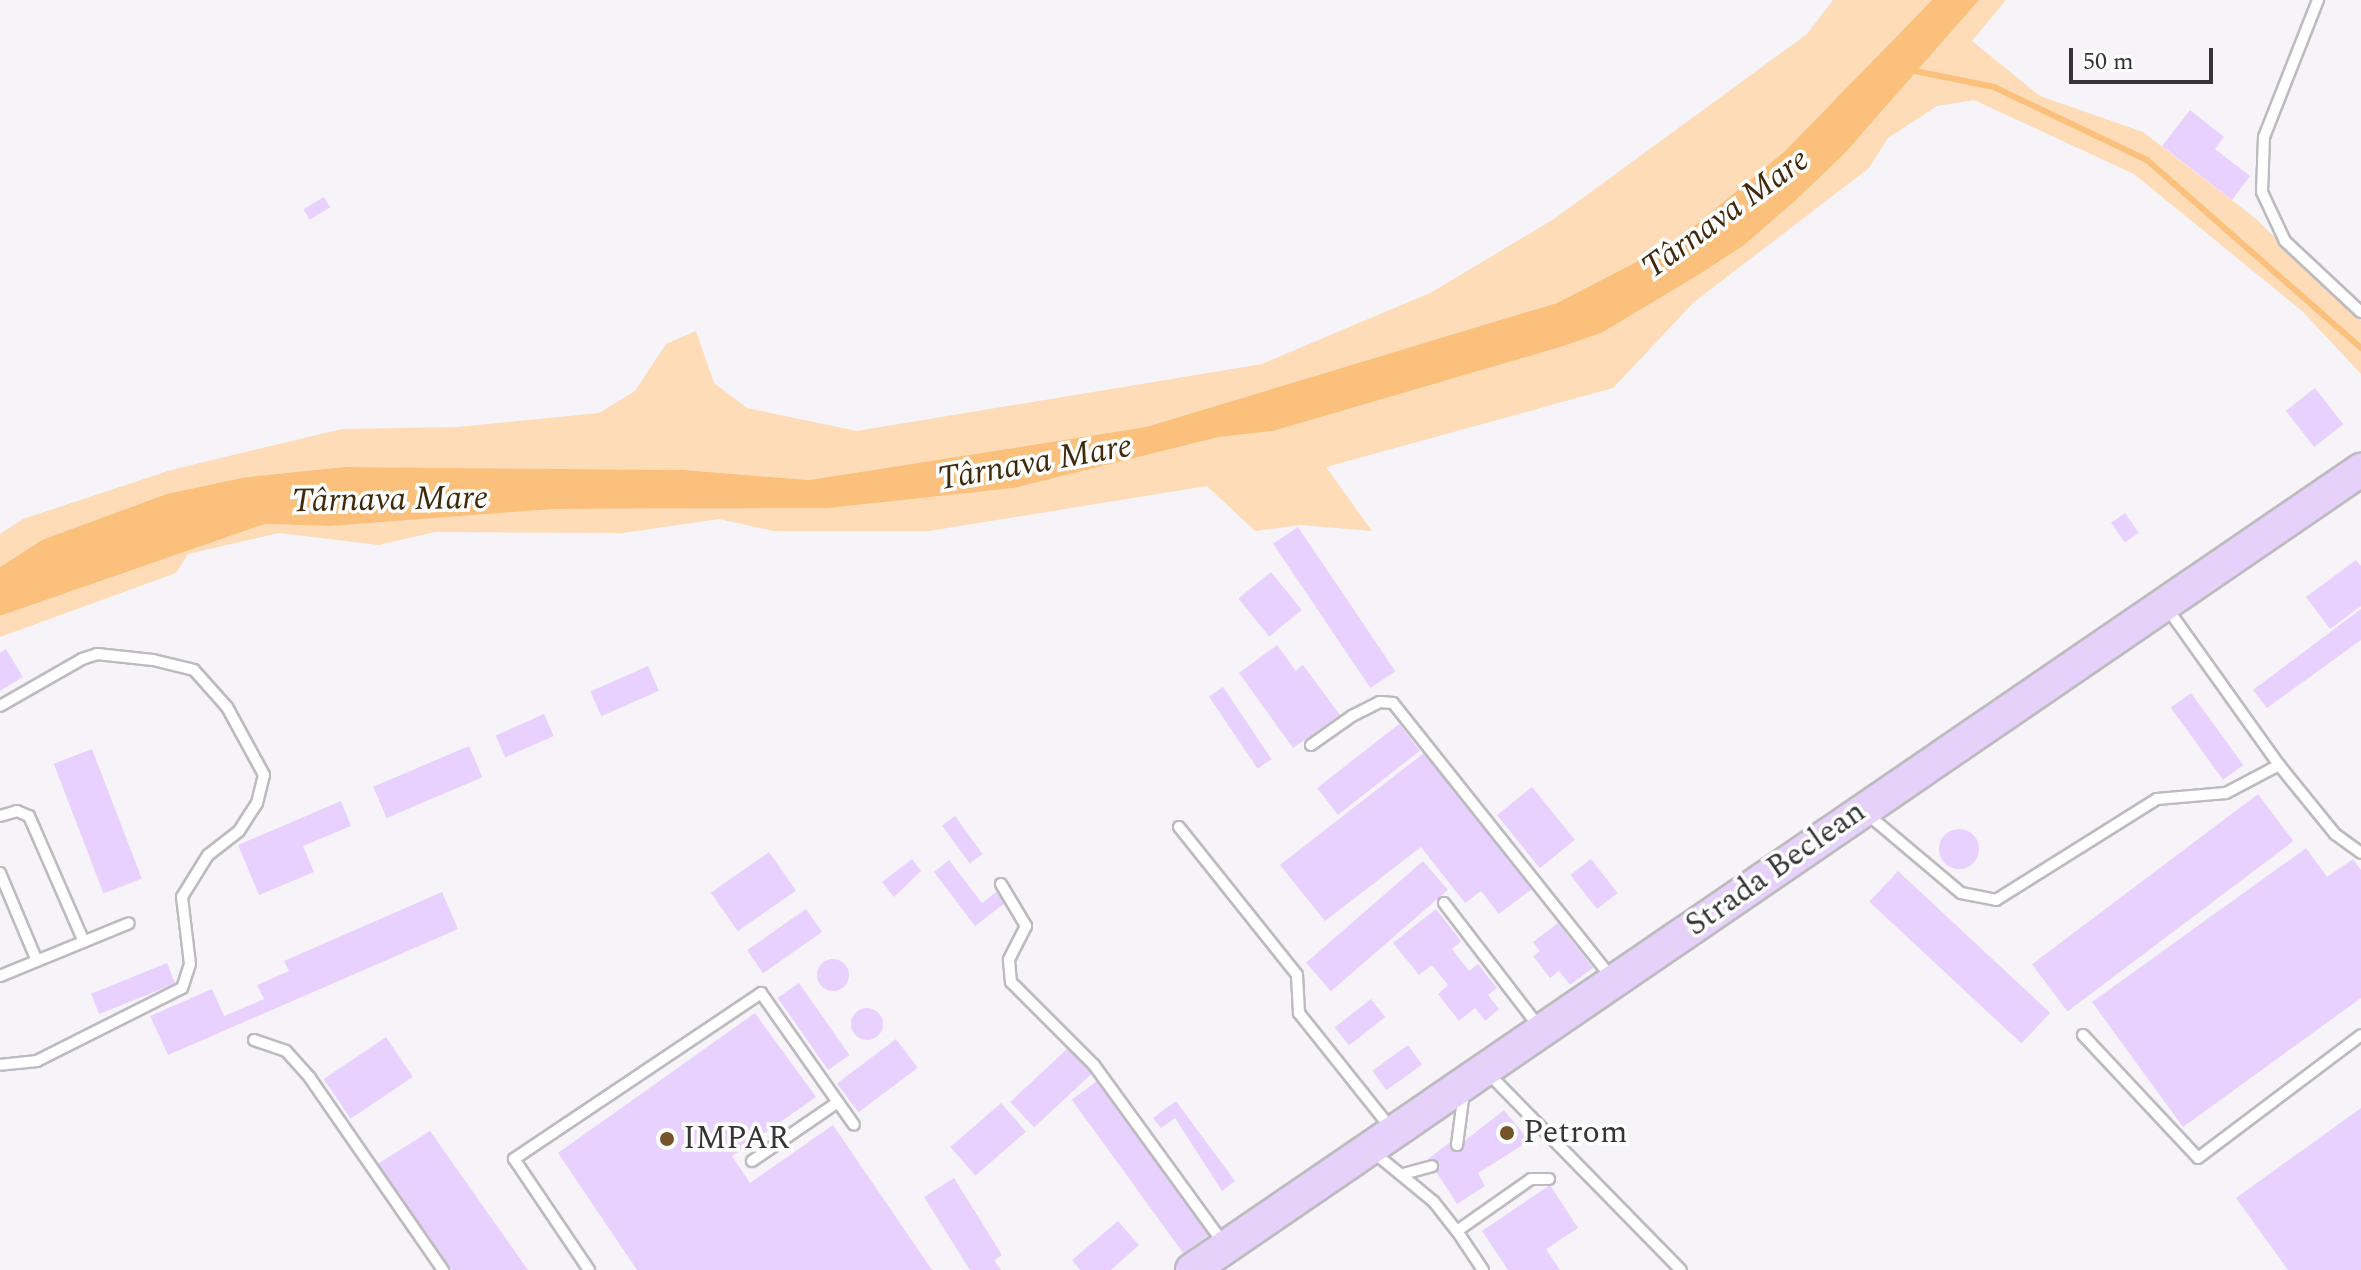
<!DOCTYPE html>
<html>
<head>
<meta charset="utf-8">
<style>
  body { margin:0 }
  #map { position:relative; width:2361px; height:1270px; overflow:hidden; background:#f6f4f9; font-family:Spectral,serif }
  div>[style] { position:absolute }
  .green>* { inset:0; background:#fddcb7 }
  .water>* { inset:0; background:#fbc07b }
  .stream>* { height:6px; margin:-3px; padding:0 3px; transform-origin:3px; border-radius:3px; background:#fbc07b }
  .building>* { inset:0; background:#e8d1ff; transform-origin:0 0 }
  .round { border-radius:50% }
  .roads { filter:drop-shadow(2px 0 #bdbbbf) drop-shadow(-2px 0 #bdbbbf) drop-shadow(0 2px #bdbbbf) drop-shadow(0 -2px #bdbbbf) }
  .lane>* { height:10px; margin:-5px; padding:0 5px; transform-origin:5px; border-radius:5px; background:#fff }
  .primary>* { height:32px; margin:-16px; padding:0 16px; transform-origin:16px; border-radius:16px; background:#e5d1f9 }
  .dots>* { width:22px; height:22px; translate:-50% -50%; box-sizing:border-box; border:4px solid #fff; border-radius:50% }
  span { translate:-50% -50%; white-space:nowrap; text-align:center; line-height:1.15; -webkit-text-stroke:7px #fff; paint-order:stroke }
  .street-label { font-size:32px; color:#353536 }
  .poi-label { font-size:32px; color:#353536 }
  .left { translate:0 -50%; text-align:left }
  .water-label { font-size:34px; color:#412a0b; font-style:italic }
  .scale { position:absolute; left:2069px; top:48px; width:144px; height:36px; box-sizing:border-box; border:4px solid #353536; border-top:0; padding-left:10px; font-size:24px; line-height:28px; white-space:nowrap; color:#353536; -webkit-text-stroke:6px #fff; paint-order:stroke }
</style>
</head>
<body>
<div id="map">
  <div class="green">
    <i style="clip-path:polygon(1833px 0,1932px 0,1785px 151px,1675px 242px,1557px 303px,1146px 427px,809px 480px,684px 470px,344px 467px,247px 477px,42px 540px,0 567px,0 534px,23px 519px,171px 470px,342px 429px,457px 427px,599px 413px,635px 391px,666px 344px,696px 331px,714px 383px,747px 408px,857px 431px,1262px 364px,1432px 292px,1554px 219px,1807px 34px)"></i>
    <i style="clip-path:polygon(1979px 0,2006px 0,1972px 41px,2040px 96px,2143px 132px,2255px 218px,2361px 321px,2361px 374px,2302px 311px,2134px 174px,1974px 100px,1937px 106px,1888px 138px,1869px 168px,1694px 302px,1613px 388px,1326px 467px,1372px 531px,1301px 525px,1255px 531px,1207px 486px,929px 531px,773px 531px,719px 519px,623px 533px,435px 532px,379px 545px,279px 533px,188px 554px,176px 573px,0 637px,0 616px,265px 524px,331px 526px,554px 509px,829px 508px,1014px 488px,1219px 437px,1273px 431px,1557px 348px,1796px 200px,1845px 153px)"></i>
  </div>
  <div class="water">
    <i style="clip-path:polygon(1932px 0,1979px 0,1845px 153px,1796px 200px,1744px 245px,1698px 275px,1601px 333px,1557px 348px,1273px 431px,1219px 437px,1014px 488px,829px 508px,554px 509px,331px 526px,265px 524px,0 616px,0 567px,42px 540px,167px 494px,247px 477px,344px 467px,684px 470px,809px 480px,1146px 427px,1557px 303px,1675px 242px,1785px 151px)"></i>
  </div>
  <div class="stream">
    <i style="left:1910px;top:70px;width:86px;rotate:11.4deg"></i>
    <i style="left:1994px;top:87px;width:170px;rotate:25.5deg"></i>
    <i style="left:2147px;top:160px;width:285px;rotate:41.3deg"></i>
  </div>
  <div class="building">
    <i style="clip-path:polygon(2190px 110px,2224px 137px,2215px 149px,2250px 176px,2232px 200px,2162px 146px)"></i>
    <i style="left:324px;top:197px;width:12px;height:24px;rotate:59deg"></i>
    <i style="left:2315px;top:388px;width:46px;height:37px;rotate:52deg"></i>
    <i style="left:2125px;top:513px;width:24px;height:17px;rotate:55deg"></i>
    <i style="left:1298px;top:527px;width:174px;height:30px;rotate:56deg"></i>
    <i style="clip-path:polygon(2356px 560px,2361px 566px,2361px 606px,2330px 629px,2306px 597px)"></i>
    <i style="left:1271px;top:572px;width:49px;height:42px;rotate:51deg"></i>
    <i style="clip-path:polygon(2361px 609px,2361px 640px,2267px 708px,2253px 690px)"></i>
    <i style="clip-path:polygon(1277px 645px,1296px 671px,1303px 665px,1340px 715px,1293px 748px,1239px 673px)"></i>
    <i style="clip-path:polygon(6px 649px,23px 677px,0 691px,0 653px)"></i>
    <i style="left:648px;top:666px;width:27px;height:63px;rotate:66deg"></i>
    <i style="left:1223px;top:687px;width:87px;height:17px;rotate:56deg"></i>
    <i style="left:2191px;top:693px;width:89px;height:25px;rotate:54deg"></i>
    <i style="left:544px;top:714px;width:24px;height:53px;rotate:66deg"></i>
    <i style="left:1399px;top:724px;width:34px;height:104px;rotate:52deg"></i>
    <i style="left:469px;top:746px;width:34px;height:104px;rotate:67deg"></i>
    <i style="left:92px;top:749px;width:139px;height:41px;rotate:69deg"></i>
    <i style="clip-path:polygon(1429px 749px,1536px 886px,1499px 914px,1481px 891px,1465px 903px,1421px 847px,1325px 921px,1280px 865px)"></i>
    <i style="left:1532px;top:787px;width:68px;height:45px;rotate:51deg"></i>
    <i style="left:2258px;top:794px;width:59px;height:283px;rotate:53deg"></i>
    <i style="clip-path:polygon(341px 801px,351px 826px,303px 846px,314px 872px,259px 895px,238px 845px)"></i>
    <i style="left:955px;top:816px;width:47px;height:16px;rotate:54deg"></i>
    <i class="round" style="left:1939px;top:829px;width:40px;height:40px"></i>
    <i style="clip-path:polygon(2306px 848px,2327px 877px,2353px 859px,2361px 870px,2361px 998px,2183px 1127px,2092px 1002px)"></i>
    <i style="left:769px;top:852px;width:47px;height:71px;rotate:55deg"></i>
    <i style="clip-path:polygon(912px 859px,921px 871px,894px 897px,882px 882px)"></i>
    <i style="left:1591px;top:859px;width:43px;height:26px;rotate:52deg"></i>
    <i style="clip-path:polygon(949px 860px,982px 903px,1000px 889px,1009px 900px,975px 926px,934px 872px)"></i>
    <i style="left:1423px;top:861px;width:38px;height:155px;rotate:49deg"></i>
    <i style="left:1898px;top:871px;width:208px;height:42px;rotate:43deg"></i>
    <i style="clip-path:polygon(442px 892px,458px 929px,168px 1055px,150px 1016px,212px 989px,224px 1016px,264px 999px,257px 985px,289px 971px,284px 961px)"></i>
    <i style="left:806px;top:909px;width:28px;height:72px;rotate:55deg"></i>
    <i style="clip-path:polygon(1436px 909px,1461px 941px,1452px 949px,1469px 971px,1478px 964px,1497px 988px,1488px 995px,1499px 1009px,1485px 1021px,1475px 1008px,1459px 1021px,1438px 994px,1448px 985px,1432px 965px,1419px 975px,1393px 943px)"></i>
    <i style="clip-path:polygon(1558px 923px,1593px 968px,1570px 985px,1559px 971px,1550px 978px,1533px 956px,1540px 951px,1533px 942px)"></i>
    <i class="round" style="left:817px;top:959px;width:32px;height:32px"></i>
    <i style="left:167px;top:963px;width:22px;height:82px;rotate:68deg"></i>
    <i style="left:799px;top:983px;width:88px;height:26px;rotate:55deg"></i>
    <i style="left:1371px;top:999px;width:23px;height:46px;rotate:52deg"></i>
    <i class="round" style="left:851px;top:1008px;width:32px;height:32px"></i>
    <i style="clip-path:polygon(755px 1013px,816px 1097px,732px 1156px,750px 1183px,833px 1125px,932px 1270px,637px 1270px,558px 1153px)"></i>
    <i style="left:386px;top:1037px;width:48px;height:75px;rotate:56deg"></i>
    <i style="left:896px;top:1039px;width:36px;height:74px;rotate:53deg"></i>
    <i style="left:1408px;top:1045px;width:24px;height:44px;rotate:54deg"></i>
    <i style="left:1068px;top:1048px;width:35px;height:79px;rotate:47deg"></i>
    <i style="left:1100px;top:1079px;width:190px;height:35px;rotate:54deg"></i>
    <i style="clip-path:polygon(1176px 1101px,1235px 1181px,1222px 1191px,1175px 1118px,1161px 1128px,1153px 1118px)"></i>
    <i style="left:1001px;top:1103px;width:38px;height:67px;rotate:49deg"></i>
    <i style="clip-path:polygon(2361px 1108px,2361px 1270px,2288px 1270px,2236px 1198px)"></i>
    <i style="clip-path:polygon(1504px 1110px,1529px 1141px,1478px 1173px,1485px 1186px,1457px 1204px,1428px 1159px,1454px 1139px,1458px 1146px)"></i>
    <i style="clip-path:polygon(430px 1131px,528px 1270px,452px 1270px,376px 1165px)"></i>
    <i style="clip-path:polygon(954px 1178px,1002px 1255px,994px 1260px,1001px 1270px,970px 1270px,924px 1197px)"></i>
    <i style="clip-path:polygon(1550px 1185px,1578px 1228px,1546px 1249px,1560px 1270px,1508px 1270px,1482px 1231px)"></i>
    <i style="clip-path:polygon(1118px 1221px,1139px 1245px,1111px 1270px,1080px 1270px,1072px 1260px)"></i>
  </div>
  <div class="roads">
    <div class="lane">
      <i style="left:2318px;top:0;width:147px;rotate:111.5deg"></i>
      <i style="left:2264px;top:137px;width:55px;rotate:92.1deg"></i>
      <i style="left:2262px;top:192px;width:54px;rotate:64.9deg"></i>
      <i style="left:2285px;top:241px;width:104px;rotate:43.1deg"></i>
      <i style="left:2167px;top:608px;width:193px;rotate:54.5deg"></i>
      <i style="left:2279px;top:765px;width:89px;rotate:50.9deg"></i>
      <i style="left:2335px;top:834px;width:32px;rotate:36deg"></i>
      <i style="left:0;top:706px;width:95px;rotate:-29.8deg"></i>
      <i style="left:82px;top:659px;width:16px;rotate:-18deg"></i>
      <i style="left:97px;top:654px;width:56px;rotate:6.1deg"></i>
      <i style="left:153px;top:660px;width:42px;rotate:13.7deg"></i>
      <i style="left:194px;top:670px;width:50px;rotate:48.3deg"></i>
      <i style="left:227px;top:707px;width:77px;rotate:61.4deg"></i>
      <i style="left:264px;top:775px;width:29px;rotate:104deg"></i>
      <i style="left:257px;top:803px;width:33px;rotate:123deg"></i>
      <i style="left:239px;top:831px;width:39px;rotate:142deg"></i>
      <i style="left:208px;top:855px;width:49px;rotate:121.8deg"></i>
      <i style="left:182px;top:897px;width:67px;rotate:83.2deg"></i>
      <i style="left:190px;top:964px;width:25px;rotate:108deg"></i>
      <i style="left:182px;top:988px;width:162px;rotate:153.3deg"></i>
      <i style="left:37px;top:1061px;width:37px;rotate:174deg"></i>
      <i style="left:1311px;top:745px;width:50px;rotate:-35.3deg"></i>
      <i style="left:1352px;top:716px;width:31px;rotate:-27deg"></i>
      <i style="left:1380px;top:702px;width:13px;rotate:4deg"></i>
      <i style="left:1393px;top:703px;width:352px;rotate:51.5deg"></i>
      <i style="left:1866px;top:813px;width:124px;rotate:40.1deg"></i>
      <i style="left:1961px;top:893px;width:36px;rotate:11deg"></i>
      <i style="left:1996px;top:900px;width:190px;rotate:-32.1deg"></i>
      <i style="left:2157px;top:799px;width:69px;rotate:-5deg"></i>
      <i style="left:2226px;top:793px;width:60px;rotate:-27.8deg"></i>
      <i style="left:0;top:816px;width:18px;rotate:-16deg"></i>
      <i style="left:17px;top:811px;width:13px;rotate:23deg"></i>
      <i style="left:29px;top:816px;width:137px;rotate:66.4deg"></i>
      <i style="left:1179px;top:827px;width:189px;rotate:51.4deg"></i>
      <i style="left:1297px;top:975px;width:38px;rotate:87deg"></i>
      <i style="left:1299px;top:1013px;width:146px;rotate:51.4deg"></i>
      <i style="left:0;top:873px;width:95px;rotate:67.2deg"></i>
      <i style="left:1001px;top:884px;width:49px;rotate:59.2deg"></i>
      <i style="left:1026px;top:926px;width:38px;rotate:117deg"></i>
      <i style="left:1009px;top:960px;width:22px;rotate:85deg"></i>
      <i style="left:1011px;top:982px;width:117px;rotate:45deg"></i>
      <i style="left:1094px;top:1065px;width:223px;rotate:54deg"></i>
      <i style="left:1444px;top:903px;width:158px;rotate:52.5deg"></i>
      <i style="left:0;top:976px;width:139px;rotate:-22.3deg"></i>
      <i style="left:2083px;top:1035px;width:168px;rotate:46.9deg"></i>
      <i style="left:2198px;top:1158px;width:204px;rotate:-37deg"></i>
      <i style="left:254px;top:1040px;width:34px;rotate:19deg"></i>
      <i style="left:286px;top:1051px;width:36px;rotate:48deg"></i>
      <i style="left:310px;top:1078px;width:234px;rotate:55.3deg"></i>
      <i style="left:1487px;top:1072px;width:277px;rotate:45.6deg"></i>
      <i style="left:1457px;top:1145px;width:53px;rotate:-82.5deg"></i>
      <i style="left:1372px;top:1151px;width:80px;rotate:39.4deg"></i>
      <i style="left:1434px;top:1202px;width:37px;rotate:52deg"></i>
      <i style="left:1457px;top:1231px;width:90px;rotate:-35.1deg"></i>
      <i style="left:1531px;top:1179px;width:18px"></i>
      <i style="left:752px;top:1161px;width:104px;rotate:-34.5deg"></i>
      <i style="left:1403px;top:1174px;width:30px;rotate:-15deg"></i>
      <i style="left:1457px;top:1231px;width:47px;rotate:56.3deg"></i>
      <i style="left:589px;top:1270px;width:134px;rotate:-124deg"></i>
      <i style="left:514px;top:1159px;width:298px;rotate:-33.9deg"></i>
      <i style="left:761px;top:993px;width:161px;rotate:54.8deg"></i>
    </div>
    <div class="primary">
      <i style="left:1192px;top:1270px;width:1417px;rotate:-34.39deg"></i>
    </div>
  </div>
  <div class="dots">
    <i style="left:1507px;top:1133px;background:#75532b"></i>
    <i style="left:667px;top:1139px;background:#75532b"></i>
  </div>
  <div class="street-label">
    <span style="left:1776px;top:869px;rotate:-35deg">Strada Beclean</span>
  </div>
  <div class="poi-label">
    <span class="left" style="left:1523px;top:1133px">Petrom</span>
    <span class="left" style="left:683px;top:1139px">IMPAR</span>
  </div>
  <div class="water-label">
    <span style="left:1726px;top:214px;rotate:-36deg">Târnava Mare</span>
    <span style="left:1035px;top:463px;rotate:-10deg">Târnava Mare</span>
    <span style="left:390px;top:500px;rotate:-1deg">Târnava Mare</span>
  </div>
  <div class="scale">50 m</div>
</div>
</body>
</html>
